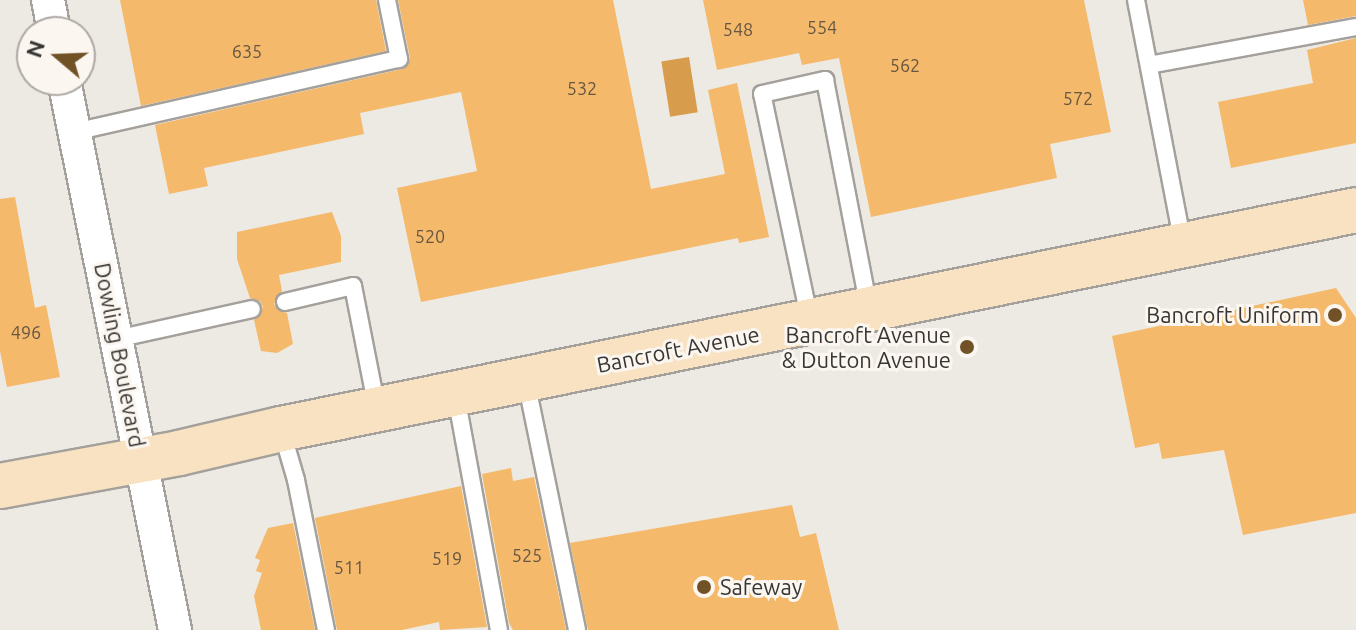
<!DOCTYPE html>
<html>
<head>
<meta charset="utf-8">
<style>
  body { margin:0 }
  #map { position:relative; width:1356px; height:630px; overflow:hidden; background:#ede9e3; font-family:Ubuntu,sans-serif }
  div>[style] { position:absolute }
  .water>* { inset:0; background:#d79d4d; transform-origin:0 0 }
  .building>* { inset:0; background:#f4b96a }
  .roads { filter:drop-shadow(2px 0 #a4a09b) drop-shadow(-2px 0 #a4a09b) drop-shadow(0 2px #a4a09b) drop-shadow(0 -2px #a4a09b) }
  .service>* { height:16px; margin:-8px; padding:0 8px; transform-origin:8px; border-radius:8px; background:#fff }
  .minor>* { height:32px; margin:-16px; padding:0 16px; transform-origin:16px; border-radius:16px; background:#fff }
  .secondary>* { height:44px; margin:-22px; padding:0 22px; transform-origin:22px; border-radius:22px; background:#f8e2c2 }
  .dots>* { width:22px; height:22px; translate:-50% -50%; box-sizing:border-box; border:4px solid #fbf6f0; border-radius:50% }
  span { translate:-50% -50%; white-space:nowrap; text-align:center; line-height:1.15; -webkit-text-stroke:6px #fbf6f0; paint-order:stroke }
  .number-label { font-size:18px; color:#675742 }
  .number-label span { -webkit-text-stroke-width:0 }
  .poi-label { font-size:22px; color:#383634 }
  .right { translate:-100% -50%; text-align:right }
  .left { translate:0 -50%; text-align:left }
  .street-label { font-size:22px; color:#383634 }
  .north { position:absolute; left:16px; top:16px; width:80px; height:80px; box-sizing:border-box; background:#fbf6f0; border:2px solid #ada9a5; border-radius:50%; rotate:289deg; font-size:22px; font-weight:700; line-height:32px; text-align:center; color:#383634 }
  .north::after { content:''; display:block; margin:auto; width:28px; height:36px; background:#715227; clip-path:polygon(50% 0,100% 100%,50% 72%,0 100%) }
</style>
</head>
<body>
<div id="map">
  <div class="water">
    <i style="left:689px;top:57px;width:56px;height:28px;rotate:81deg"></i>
  </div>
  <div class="building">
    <i style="clip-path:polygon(120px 0,376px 0,386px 51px,141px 106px)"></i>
    <i style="clip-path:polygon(398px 0,613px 0,651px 189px,725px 174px,708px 90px,737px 83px,769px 237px,739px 243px,738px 238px,421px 302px,397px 188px,477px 171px,461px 92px,360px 113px,364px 134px,204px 168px,208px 186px,169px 194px,155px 125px,402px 69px,410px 58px)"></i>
    <i style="clip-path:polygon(703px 0,1084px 0,1111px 132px,1050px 144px,1057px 178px,871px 217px,839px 58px,802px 65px,799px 53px,717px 70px)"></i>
    <i style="clip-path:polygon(1303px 0,1356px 0,1356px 16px,1308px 25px)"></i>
    <i style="clip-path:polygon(1356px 38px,1356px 143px,1231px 168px,1218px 102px,1313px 83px,1307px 50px)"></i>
    <i style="clip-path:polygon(15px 197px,35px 308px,46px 305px,60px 377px,7px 387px,0 351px,0 199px)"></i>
    <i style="clip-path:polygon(332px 212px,341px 236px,341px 262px,279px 275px,282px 291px,274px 304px,278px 310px,287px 313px,293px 344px,277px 353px,261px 351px,254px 320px,263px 307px,260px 301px,250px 298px,237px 259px,237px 232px)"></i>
    <i style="clip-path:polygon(1336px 288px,1356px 318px,1356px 513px,1243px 535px,1224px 450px,1162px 459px,1159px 443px,1135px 448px,1112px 336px)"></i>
    <i style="clip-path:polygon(511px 468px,513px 481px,534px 477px,566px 630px,513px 630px,509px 623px,482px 474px)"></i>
    <i style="clip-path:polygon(461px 486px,487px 627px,440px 630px,439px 622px,402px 630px,337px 630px,315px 518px)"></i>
    <i style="clip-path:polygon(792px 505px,800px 537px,816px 533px,839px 630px,588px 630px,570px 543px)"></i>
    <i style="clip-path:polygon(293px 523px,315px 630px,261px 630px,254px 596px,262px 573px,256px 571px,260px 560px,255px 558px,268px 528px)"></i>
  </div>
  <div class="roads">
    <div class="service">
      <i style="left:1136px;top:0;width:249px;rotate:79.1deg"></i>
      <i style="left:1149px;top:65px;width:210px;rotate:-10.4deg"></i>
      <i style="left:74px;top:132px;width:333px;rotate:-12.7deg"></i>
      <i style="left:399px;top:59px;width:60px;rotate:-101.5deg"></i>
      <i style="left:285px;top:302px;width:70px;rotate:-13.2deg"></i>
      <i style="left:353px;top:286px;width:124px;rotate:78.9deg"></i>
      <i style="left:810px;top:321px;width:232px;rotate:-101.9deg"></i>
      <i style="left:762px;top:94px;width:65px;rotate:-12.5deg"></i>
      <i style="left:825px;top:80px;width:232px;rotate:79.1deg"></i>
      <i style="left:116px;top:339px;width:139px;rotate:-12.4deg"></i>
      <i style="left:526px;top:381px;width:254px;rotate:78.4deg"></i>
      <i style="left:456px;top:396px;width:238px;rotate:79.6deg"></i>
      <i style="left:282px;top:432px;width:50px;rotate:73.7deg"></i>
      <i style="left:296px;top:480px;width:153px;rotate:78.7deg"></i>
    </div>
    <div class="minor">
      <i style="left:48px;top:0;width:33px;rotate:79deg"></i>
      <i style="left:64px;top:80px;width:561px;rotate:78.59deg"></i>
    </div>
    <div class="secondary">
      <i style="left:0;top:486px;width:182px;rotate:-10.4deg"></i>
      <i style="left:179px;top:453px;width:105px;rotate:-13.2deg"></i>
      <i style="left:281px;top:429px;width:1097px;rotate:-11.51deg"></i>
    </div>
  </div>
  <div class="dots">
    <i style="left:1335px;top:315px;background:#715227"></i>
    <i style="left:967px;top:347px;background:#715227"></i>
    <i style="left:704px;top:587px;background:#715227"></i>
  </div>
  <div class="number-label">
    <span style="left:822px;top:27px">554</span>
    <span style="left:738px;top:29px">548</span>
    <span style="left:247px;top:51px">635</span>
    <span style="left:905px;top:65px">562</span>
    <span style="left:582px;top:88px">532</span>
    <span style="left:1078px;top:98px">572</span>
    <span style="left:430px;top:236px">520</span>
    <span style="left:26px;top:332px">496</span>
    <span style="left:527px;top:555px">525</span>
    <span style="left:447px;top:558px">519</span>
    <span style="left:349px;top:567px">511</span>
  </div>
  <div class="poi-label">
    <span class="right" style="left:1319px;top:315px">Bancroft Uniform</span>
    <span class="right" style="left:951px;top:347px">Bancroft Avenue<br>&amp; Dutton Avenue</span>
    <span class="left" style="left:720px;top:587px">Safeway</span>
  </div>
  <div class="street-label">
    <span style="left:678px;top:349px;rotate:-11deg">Bancroft Avenue</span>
    <span style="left:120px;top:355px;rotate:79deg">Dowling Boulevard</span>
  </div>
  <div class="north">N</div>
</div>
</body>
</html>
